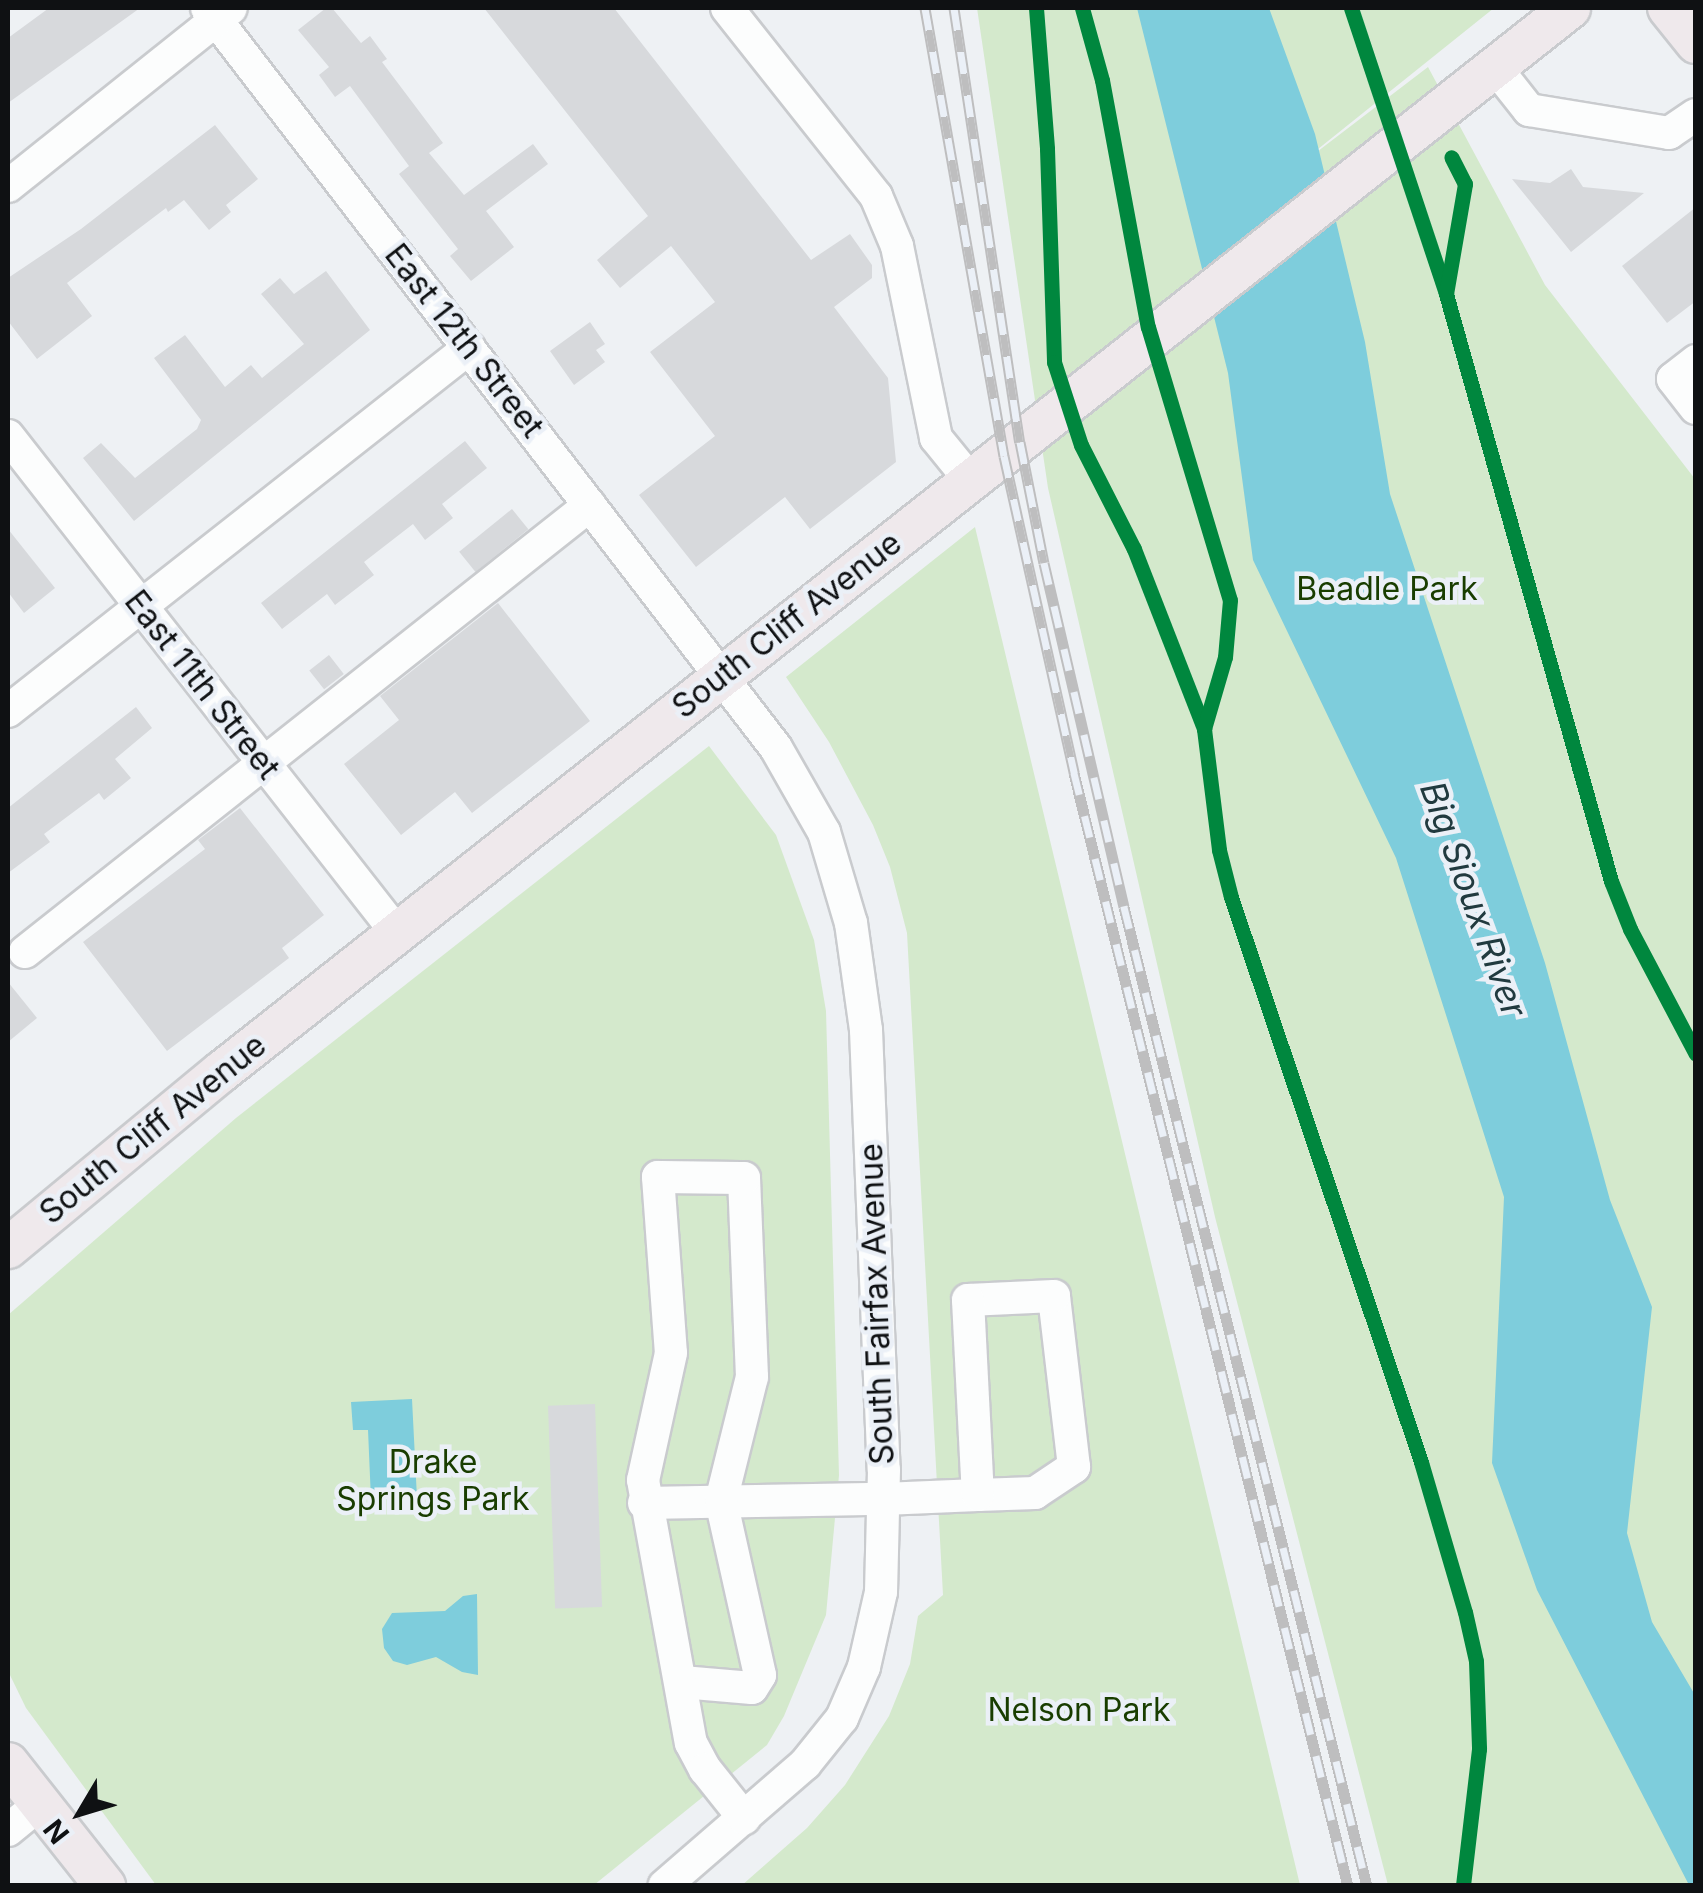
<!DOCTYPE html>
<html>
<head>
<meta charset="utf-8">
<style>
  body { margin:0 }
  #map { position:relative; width:1703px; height:1893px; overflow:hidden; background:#eef1f4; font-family:Inter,sans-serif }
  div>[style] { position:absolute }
  .green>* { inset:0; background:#d4e9cc }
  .water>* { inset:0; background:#7ecddc }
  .building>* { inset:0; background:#d7d9dc; transform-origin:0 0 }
  .roads { filter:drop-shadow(2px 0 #c9cbce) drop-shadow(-2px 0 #c9cbce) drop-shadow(0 2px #c9cbce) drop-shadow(0 -2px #c9cbce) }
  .minor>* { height:32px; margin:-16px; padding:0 16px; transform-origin:16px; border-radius:16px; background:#fcfdfd }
  .major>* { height:40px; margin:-20px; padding:0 20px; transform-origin:20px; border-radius:20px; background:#efe9ec }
  .rail>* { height:11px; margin-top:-5.5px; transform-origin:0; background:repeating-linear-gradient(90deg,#ebf0f7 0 22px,#bebebf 0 44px); box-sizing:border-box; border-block:2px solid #bebebf }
  .cycleway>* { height:15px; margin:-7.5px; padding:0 7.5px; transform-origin:7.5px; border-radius:7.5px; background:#00873e }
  span { translate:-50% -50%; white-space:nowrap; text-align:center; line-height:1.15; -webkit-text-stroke:9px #ebf0f7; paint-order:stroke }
  .street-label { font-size:32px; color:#0f1113 }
  .park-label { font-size:32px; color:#193d00 }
  .water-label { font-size:35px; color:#213a3f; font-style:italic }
  .frame { position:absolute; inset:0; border:10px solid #0f1113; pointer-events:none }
  .north { position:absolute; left:30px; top:1763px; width:100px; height:100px; -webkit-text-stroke:8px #ebf0f7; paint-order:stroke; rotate:232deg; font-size:28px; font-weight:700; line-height:40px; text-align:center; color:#0f1113 }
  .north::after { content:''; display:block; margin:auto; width:35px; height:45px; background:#0f1113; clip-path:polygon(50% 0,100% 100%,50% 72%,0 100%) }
</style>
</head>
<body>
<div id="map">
  <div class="green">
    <i style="clip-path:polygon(977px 8px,1494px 8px,1267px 190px,1428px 67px,1545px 285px,1695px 479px,1695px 1885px,1388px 1885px,1215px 1217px,1048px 488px)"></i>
    <i style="clip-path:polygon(975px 527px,1300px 1885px,741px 1886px,807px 1828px,845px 1785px,889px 1716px,910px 1664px,918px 1616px,943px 1595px,907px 933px,890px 867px,873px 825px,829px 742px,786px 677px)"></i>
    <i style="clip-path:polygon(709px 746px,776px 835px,814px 940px,826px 1011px,839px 1475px,826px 1615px,784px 1716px,767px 1745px,594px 1885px,156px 1885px,26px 1708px,8px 1671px,8px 1315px,236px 1118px)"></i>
  </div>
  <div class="water">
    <i style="clip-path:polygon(1137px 8px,1269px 8px,1315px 134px,1365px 342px,1390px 494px,1545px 963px,1610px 1200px,1652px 1307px,1627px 1533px,1652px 1622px,1695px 1695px,1695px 1885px,1689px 1885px,1537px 1590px,1492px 1463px,1504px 1197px,1396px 858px,1253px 560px,1228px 373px)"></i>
    <i style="clip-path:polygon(412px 1399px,417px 1498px,371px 1500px,368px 1430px,353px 1430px,351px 1402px)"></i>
    <i style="clip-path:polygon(477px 1594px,478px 1675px,462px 1672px,436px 1657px,407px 1665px,393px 1661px,384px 1648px,382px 1629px,392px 1613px,445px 1611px,463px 1596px)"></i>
  </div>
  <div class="building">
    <i style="clip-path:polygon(49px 8px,140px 8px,8px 103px,8px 38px)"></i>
    <i style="clip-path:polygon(326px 8px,332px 8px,361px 43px,370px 36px,387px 59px,382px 62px,443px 143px,429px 153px,464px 195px,533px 144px,548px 164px,486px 211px,514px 247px,471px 281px,450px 256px,458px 249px,399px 174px,409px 166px,350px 86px,335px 97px,319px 75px,329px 67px,298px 30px)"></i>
    <i style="clip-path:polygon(484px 8px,614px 8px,811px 260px,850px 234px,872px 265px,872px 278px,834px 307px,888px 378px,896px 462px,810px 529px,785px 497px,696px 567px,639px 495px,715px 436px,650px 352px,715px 302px,671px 246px,620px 288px,597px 260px,648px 216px)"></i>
    <i style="clip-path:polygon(215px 125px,258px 179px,226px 205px,231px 212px,209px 230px,184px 200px,168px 212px,166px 208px,67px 283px,92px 316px,37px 359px,8px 321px,8px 278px,81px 229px)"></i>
    <i style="clip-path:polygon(1571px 169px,1583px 187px,1644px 193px,1571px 252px,1512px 179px,1550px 183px)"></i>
    <i style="clip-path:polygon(1696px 207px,1696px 301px,1667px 323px,1622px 266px)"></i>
    <i style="clip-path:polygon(326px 271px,370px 330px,134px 521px,83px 458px,101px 443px,135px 478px,197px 429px,201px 420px,154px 358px,185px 335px,225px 387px,251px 365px,262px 378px,304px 344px,261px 294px,280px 278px,294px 294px)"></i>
    <i style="clip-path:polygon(590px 322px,605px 344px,596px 350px,605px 362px,574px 385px,550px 351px)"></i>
    <i style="clip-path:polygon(465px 441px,487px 468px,442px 504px,453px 518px,425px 540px,413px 524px,364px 562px,374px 575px,335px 605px,327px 594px,282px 629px,261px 603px)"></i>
    <i style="left:512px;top:509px;width:26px;height:68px;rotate:51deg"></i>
    <i style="clip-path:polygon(8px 529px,55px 588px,24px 613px,8px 592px)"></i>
    <i style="clip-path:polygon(498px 603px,590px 721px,472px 813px,455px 792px,401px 835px,344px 764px,399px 720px,380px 696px)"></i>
    <i style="left:329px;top:655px;width:24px;height:25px;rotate:52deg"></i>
    <i style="clip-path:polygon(136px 707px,152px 728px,115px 759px,131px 778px,104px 800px,99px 793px,44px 834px,50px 842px,8px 873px,8px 808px)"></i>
    <i style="clip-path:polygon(240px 808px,324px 915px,282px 948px,289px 958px,167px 1051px,83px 942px,205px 849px,198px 840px)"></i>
    <i style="clip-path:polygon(8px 982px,37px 1018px,8px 1042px)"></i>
    <i style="left:595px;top:1404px;width:203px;height:47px;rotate:88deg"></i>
  </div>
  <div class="roads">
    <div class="minor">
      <i style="left:207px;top:8px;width:933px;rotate:52.44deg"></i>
      <i style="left:776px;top:748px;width:97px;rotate:60.3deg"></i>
      <i style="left:824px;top:832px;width:95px;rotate:73.5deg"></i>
      <i style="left:851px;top:923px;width:108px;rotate:82deg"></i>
      <i style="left:866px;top:1030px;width:440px;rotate:87.7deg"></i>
      <i style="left:884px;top:1470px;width:122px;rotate:91.4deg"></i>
      <i style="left:881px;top:1592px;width:77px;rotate:102.8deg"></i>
      <i style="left:864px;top:1667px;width:56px;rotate:113.3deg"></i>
      <i style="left:842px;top:1718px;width:59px;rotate:128.8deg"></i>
      <i style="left:805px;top:1764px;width:186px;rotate:139.1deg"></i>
      <i style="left:727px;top:8px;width:240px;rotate:51.6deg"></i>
      <i style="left:876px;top:196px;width:54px;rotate:67.2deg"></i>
      <i style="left:897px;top:246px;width:196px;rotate:78.5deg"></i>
      <i style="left:936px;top:438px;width:55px;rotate:50.9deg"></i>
      <i style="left:1495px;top:67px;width:55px;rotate:51.7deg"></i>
      <i style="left:1529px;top:110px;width:142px;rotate:9.3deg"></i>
      <i style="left:1669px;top:133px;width:32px;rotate:-34deg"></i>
      <i style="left:8px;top:186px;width:285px;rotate:-38.6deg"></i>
      <i style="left:1696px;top:361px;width:29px;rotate:142deg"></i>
      <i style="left:1673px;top:379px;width:37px;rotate:52deg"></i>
      <i style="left:8px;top:436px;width:631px;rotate:51.95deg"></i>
      <i style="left:8px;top:711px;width:587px;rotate:-38.22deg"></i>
      <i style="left:25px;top:952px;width:720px;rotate:-38.35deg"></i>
      <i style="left:644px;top:1503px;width:239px;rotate:-1deg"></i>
      <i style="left:883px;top:1499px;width:95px;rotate:-2.4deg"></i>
      <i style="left:978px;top:1495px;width:57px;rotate:-2deg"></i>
      <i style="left:1035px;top:1493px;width:47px;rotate:-33.7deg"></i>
      <i style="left:1074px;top:1467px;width:172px;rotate:-96.7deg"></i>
      <i style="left:1054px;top:1296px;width:86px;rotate:177.3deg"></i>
      <i style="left:968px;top:1300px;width:195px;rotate:87.1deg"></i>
      <i style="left:682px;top:1682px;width:70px;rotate:4.9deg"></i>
      <i style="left:752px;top:1688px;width:15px;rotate:-58deg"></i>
      <i style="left:760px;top:1675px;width:178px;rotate:-102.6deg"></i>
      <i style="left:721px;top:1501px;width:128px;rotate:-76deg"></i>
      <i style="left:752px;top:1377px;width:199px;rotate:-92.3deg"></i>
      <i style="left:744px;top:1178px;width:86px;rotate:-179.3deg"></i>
      <i style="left:658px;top:1177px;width:176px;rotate:85.8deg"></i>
      <i style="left:671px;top:1353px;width:130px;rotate:102.4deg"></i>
      <i style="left:643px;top:1480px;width:267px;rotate:79.7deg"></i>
      <i style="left:691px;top:1743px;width:30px;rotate:62deg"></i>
      <i style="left:705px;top:1769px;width:63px;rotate:51.5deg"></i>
      <i style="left:8px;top:1830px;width:41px;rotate:-39.1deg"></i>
    </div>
    <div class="major">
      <i style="left:1668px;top:8px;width:45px;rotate:51.3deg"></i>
      <i style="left:8px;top:1248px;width:276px;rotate:-39.6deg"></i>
      <i style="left:221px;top:1072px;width:1718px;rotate:-38.26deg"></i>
      <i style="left:8px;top:1763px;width:157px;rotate:51.7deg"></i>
    </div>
  </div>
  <div class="rail">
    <i style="left:925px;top:8px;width:455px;rotate:80deg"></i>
    <i style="left:1004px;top:456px;width:325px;rotate:77.5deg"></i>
    <i style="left:1074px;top:773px;width:1146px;rotate:76.17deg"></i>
    <i style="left:954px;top:8px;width:439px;rotate:81.4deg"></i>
    <i style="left:1020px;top:442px;width:123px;rotate:78.8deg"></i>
    <i style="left:1044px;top:563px;width:353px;rotate:76.9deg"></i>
    <i style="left:1124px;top:907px;width:1009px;rotate:76.06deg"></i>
  </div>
  <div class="cycleway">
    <i style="left:1036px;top:8px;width:141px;rotate:85.5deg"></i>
    <i style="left:1047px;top:149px;width:213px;rotate:88.1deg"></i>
    <i style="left:1054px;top:362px;width:87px;rotate:72deg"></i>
    <i style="left:1081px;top:445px;width:117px;rotate:63deg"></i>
    <i style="left:1134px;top:549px;width:193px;rotate:68.7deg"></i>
    <i style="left:1204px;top:729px;width:122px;rotate:82.9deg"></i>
    <i style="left:1219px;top:850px;width:49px;rotate:75.7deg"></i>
    <i style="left:1231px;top:897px;width:596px;rotate:71.41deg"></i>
    <i style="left:1421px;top:1462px;width:156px;rotate:73.7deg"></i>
    <i style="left:1465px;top:1612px;width:50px;rotate:77.3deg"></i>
    <i style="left:1476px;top:1661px;width:88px;rotate:88deg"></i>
    <i style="left:1479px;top:1749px;width:138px;rotate:96.7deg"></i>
    <i style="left:1082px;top:8px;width:75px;rotate:74.5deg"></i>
    <i style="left:1102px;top:80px;width:251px;rotate:79.5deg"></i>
    <i style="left:1148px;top:327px;width:285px;rotate:73.3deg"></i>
    <i style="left:1230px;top:600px;width:57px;rotate:95deg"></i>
    <i style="left:1225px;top:657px;width:75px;rotate:106.3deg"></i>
    <i style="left:1351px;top:8px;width:301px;rotate:71.6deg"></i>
    <i style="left:1446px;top:294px;width:610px;rotate:74.3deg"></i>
    <i style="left:1611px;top:881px;width:52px;rotate:68.4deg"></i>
    <i style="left:1630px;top:929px;width:141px;rotate:62.2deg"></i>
    <i style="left:1446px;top:294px;width:112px;rotate:-80.2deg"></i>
    <i style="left:1465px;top:184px;width:30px;rotate:-117deg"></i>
  </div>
  <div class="street-label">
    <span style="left:464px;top:341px;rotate:52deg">East 12th Street</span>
    <span style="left:787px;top:625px;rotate:-38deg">South Cliff Avenue</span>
    <span style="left:202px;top:685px;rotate:52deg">East 11th Street</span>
    <span style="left:153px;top:1129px;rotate:-39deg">South Cliff Avenue</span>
    <span style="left:877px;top:1304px;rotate:-92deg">South Fairfax Avenue</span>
  </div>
  <div class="park-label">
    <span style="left:1387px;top:589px">Beadle Park</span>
    <span style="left:433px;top:1481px">Drake<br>Springs Park</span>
    <span style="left:1079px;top:1710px">Nelson Park</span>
  </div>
  <div class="water-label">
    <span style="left:1474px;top:899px;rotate:70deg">Big Sioux River</span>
  </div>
  <div class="frame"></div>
  <div class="north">N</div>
</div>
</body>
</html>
